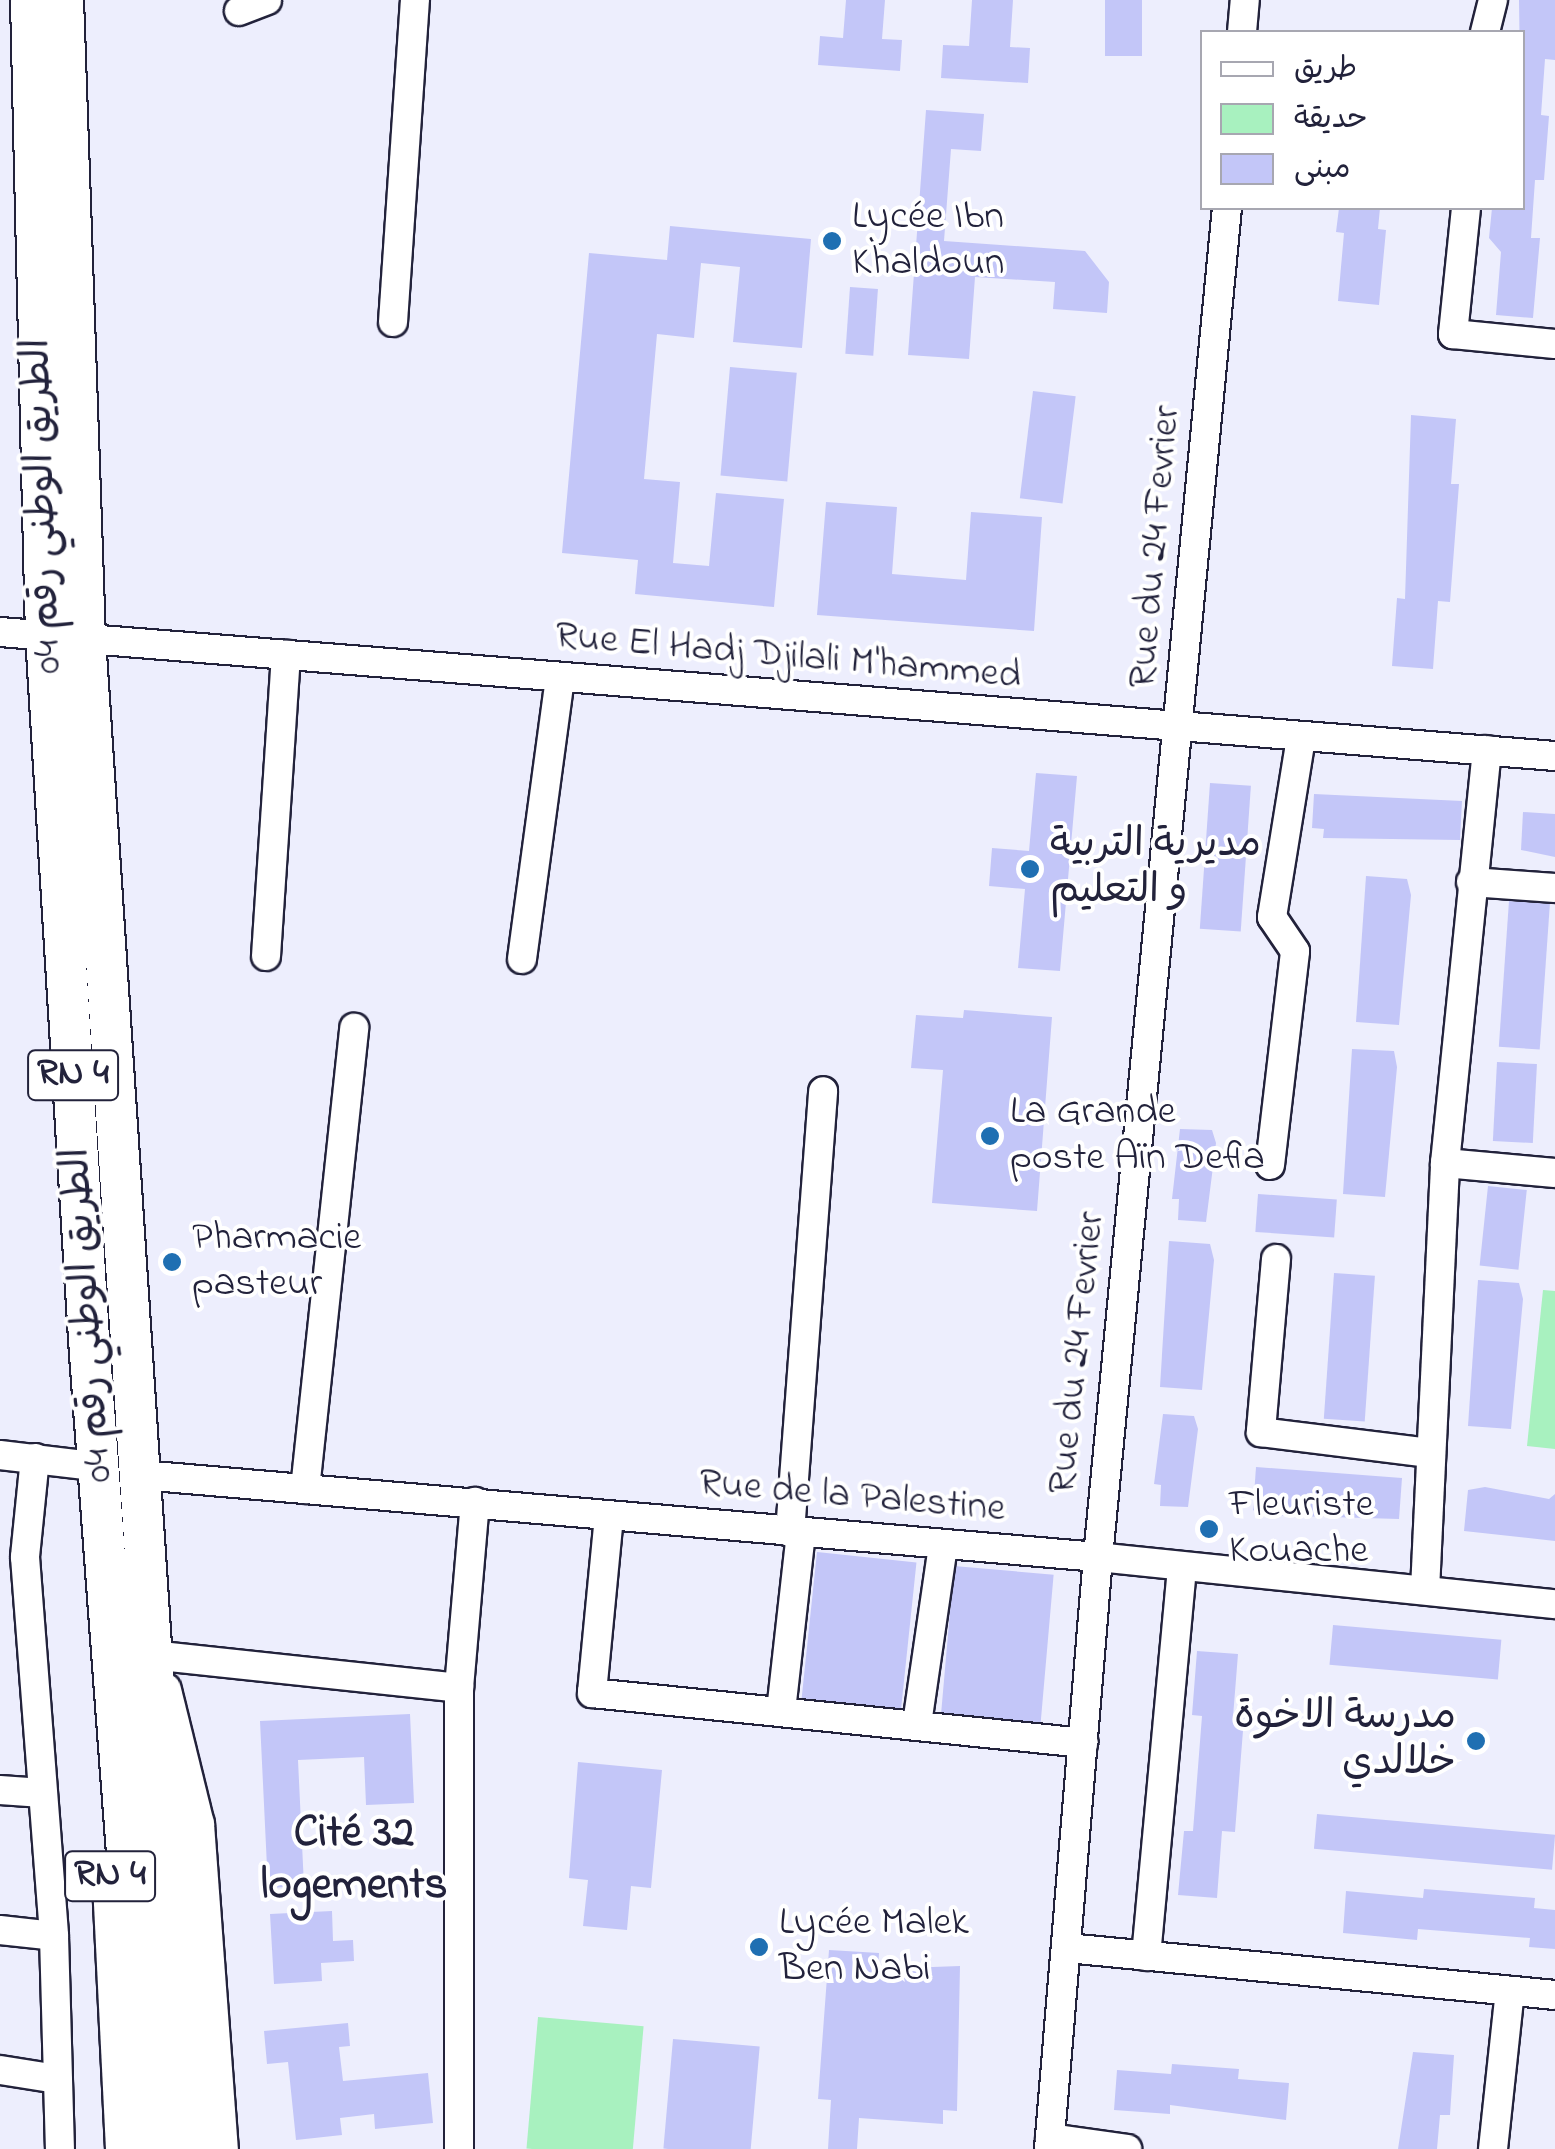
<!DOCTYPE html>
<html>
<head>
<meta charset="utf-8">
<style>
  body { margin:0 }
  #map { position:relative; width:1555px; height:2149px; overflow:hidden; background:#edeefd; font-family:"Indie Flower","Playpen Sans Arabic",sans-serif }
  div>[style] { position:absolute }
  .green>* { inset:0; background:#a8f1bf; transform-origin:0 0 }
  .building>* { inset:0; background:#c3c6f8; transform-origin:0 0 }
  .roads { filter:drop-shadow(2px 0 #22223b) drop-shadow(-2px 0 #22223b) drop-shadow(0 2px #22223b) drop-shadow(0 -2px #22223b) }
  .minor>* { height:28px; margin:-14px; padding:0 14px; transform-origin:14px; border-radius:14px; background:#fff }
  .major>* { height:35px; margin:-17.5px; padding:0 17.5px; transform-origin:17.5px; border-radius:17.5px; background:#fff }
  .highway>* { height:40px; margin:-20px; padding:0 20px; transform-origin:20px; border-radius:20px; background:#fff }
  .dots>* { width:28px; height:28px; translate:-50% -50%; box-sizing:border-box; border:5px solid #fff; border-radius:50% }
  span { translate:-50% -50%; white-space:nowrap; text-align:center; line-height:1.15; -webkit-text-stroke:8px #fff; paint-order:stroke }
  .shield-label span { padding:2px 8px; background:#fff; border:2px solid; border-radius:8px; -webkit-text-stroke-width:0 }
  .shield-label { font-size:38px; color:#22223b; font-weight:700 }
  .poi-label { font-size:40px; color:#22223b }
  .left { translate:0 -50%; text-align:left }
  .right { translate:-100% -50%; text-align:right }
  .street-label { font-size:40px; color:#22223b }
  .quarter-label { font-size:45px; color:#22223b; font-weight:700 }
  .legend { position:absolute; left:1200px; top:30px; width:325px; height:180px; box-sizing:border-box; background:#fff; border:2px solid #a7a7b1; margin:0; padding:12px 18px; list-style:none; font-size:30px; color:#22223b }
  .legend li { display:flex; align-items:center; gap:20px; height:50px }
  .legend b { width:50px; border:2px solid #a7a7b1 }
</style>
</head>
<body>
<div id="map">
  <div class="green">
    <i style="clip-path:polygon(1543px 1290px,1555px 1291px,1555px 1449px,1527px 1446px)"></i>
    <i style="left:538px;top:2017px;width:106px;height:132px;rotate:5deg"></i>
  </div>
  <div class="building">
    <i style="clip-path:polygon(846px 0,885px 0,882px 39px,902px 40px,900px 71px,818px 65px,820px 36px,843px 38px)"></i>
    <i style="clip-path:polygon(972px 0,1013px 0,1010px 47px,1030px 48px,1028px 83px,941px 78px,943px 45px,969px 46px)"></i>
    <i style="left:1105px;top:0;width:37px;height:56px"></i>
    <i style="clip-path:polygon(1519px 0,1555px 0,1555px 60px,1545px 59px,1541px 115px,1549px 116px,1544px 180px,1535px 180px,1531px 238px,1540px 238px,1533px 318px,1496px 315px,1501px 252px,1489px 238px,1492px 208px,1522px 208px)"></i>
    <i style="clip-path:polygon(926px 110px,984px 114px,981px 151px,951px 149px,944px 241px,1085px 251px,1109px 282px,1107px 313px,1053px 309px,1055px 282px,975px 277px,969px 359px,908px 355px)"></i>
    <i style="clip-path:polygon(1339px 208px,1380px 208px,1378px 229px,1386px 230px,1379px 305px,1338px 301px,1344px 233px,1336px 232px)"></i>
    <i style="clip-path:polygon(670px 226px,811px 239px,802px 348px,733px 342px,740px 267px,701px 263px,694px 338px,657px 334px,644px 479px,680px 482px,673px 563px,709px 566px,716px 493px,784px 499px,774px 607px,635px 594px,638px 560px,562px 553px,589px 253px,667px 260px)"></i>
    <i style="left:850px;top:287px;width:28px;height:67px;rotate:4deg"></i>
    <i style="left:730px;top:367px;width:67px;height:109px;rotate:5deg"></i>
    <i style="left:1033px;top:391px;width:43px;height:108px;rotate:7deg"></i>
    <i style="clip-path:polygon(1411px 415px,1456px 419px,1451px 484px,1459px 484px,1450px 602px,1438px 601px,1433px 669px,1392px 666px,1397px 598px,1405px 599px)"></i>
    <i style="clip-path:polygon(826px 502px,897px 507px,892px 574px,966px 580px,971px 512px,1042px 517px,1034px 631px,817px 615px)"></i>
    <i style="clip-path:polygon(1036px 773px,1077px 776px,1060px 971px,1018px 968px,1025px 889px,989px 886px,992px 848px,1029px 851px)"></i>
    <i style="left:1210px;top:783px;width:41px;height:146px;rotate:4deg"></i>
    <i style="clip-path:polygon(1314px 794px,1462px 801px,1460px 840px,1323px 838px,1324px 829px,1312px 828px)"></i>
    <i style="clip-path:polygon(1523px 812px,1555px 814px,1555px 857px,1521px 850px)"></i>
    <i style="clip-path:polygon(1366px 876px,1407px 879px,1411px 895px,1399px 1025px,1356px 1022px)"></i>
    <i style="left:1509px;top:901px;width:41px;height:146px;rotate:4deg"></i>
    <i style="clip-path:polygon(964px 1010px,1052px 1017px,1037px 1211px,932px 1203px,943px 1070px,911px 1068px,916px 1015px,963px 1018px)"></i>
    <i style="clip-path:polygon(1352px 1049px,1394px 1051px,1397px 1067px,1385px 1197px,1343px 1194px)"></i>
    <i style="left:1497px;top:1062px;width:40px;height:79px;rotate:3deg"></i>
    <i style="clip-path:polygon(1180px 1129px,1212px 1130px,1216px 1143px,1206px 1222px,1178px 1220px,1179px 1199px,1172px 1199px)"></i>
    <i style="left:1488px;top:1186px;width:39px;height:80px;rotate:6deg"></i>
    <i style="left:1258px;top:1194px;width:79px;height:38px;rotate:4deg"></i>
    <i style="clip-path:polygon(1169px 1241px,1210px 1244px,1214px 1260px,1202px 1390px,1160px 1387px)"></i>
    <i style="left:1334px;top:1273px;width:41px;height:146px;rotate:4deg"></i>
    <i style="clip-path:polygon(1478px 1280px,1519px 1283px,1523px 1299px,1511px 1429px,1468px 1426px)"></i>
    <i style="clip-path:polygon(1163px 1414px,1194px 1416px,1198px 1429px,1188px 1507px,1160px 1506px,1161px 1485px,1154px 1484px)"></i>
    <i style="clip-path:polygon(1256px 1467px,1402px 1478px,1399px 1519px,1261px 1515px,1253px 1510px)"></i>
    <i style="clip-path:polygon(1485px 1487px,1549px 1499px,1555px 1494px,1555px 1541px,1464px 1531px,1468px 1490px)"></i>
    <i style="left:817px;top:1552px;width:100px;height:156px;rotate:6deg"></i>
    <i style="left:954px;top:1566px;width:100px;height:156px;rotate:5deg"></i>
    <i style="left:1333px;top:1625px;width:169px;height:40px;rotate:5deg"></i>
    <i style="clip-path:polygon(1197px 1651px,1238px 1654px,1233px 1717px,1244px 1718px,1235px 1832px,1222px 1831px,1217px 1898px,1178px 1895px,1184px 1831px,1193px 1831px,1202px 1716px,1192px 1715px)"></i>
    <i style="clip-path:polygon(410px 1714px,414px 1803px,366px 1805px,364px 1757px,298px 1760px,304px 1886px,268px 1888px,260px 1721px)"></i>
    <i style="clip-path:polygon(578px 1762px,662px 1770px,651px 1888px,631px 1886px,627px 1930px,583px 1926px,588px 1880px,569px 1878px)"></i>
    <i style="left:1317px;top:1814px;width:239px;height:35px;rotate:5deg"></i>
    <i style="clip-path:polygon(1424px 1889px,1535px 1898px,1534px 1908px,1555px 1910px,1555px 1949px,1529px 1947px,1530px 1938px,1418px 1929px,1417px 1940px,1343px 1933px,1346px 1891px,1423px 1898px)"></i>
    <i style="clip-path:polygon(332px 1911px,333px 1941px,353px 1940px,354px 1961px,321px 1963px,322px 1981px,274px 1984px,270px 1914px)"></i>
    <i style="clip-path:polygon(829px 1950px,879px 1953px,878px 1969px,960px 1966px,957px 2111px,943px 2110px,943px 2124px,859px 2118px,857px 2149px,828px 2149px,831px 2100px,818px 2099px)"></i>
    <i style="clip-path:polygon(348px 2023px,350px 2046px,339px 2047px,343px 2081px,428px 2073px,433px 2123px,375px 2129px,374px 2114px,340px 2118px,342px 2135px,296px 2140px,288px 2062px,267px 2064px,264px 2031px)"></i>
    <i style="left:673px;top:2039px;width:87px;height:110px;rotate:5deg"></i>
    <i style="clip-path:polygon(1413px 2052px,1454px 2055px,1450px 2115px,1440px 2115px,1437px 2149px,1398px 2149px)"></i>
    <i style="clip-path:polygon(1172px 2064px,1239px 2069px,1238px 2079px,1289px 2083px,1286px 2120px,1170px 2105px,1170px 2114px,1114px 2110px,1117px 2070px,1171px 2074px)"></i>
  </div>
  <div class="roads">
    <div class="minor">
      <i style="left:239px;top:11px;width:30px;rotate:-21deg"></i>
      <i style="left:1242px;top:32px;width:32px;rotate:-85deg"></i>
      <i style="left:1485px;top:32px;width:33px;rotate:-76deg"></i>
      <i style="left:1466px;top:208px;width:127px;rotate:95.9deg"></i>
      <i style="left:1453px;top:334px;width:102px;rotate:5.6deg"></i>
      <i style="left:393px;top:322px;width:323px;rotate:-86.1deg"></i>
      <i style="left:0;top:632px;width:1560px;rotate:4.56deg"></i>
      <i style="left:1471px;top:882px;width:84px;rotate:4.1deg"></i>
      <i style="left:266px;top:956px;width:302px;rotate:-86.2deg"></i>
      <i style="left:522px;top:959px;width:284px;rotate:-82.3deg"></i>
      <i style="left:1445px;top:1163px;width:110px;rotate:5.2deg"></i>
      <i style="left:1270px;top:1165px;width:215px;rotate:-83.3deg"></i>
      <i style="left:1295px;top:951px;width:41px;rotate:-124.1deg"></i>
      <i style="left:1272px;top:917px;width:182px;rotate:-80.8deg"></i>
      <i style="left:1276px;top:1259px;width:174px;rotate:95deg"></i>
      <i style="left:1261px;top:1432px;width:170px;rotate:7.1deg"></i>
      <i style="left:0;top:1455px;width:101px;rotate:6.8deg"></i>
      <i style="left:35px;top:1458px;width:100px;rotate:95.8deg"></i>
      <i style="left:25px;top:1557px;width:380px;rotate:85.6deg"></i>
      <i style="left:54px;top:1936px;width:213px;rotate:88.4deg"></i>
      <i style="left:141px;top:1475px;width:961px;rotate:4.9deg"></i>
      <i style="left:1098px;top:1557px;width:459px;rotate:5.9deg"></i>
      <i style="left:305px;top:1489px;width:464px;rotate:-83.9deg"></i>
      <i style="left:609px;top:1516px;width:178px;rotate:95.5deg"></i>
      <i style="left:592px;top:1693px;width:494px;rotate:5.8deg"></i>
      <i style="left:790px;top:1532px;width:442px;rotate:-85.7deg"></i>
      <i style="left:1425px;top:1590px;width:427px;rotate:-87.3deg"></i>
      <i style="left:1445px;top:1163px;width:415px;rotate:-84.2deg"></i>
      <i style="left:151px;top:1655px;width:310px;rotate:6.1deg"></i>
      <i style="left:781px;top:1711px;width:179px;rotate:-83.6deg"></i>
      <i style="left:917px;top:1724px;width:181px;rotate:-81.7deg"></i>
      <i style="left:0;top:1790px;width:39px;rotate:4deg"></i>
      <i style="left:0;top:1930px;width:54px;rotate:6.3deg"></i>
      <i style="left:1067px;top:1948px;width:490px;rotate:5.5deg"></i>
      <i style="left:1146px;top:1956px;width:391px;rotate:-84.7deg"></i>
      <i style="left:0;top:2070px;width:58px;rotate:9deg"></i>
      <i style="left:1050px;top:2138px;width:78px;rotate:8.1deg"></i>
      <i style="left:459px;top:2149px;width:461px;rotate:-90deg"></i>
      <i style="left:459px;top:1688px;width:187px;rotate:-85.1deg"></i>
      <i style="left:1049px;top:2149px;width:594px;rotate:-85.27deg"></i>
      <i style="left:1098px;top:1557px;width:1355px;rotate:-84.54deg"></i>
      <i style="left:1493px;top:2149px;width:159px;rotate:-83.9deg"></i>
    </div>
    <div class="major">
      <i style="left:163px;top:1690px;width:138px;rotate:76.2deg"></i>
      <i style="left:196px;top:1824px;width:326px;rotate:85.8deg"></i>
      <i style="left:110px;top:1883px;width:266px;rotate:87.2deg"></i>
    </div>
    <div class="highway">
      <i style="left:31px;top:0;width:635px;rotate:88.65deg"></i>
      <i style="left:46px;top:635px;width:720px;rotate:86.5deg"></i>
      <i style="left:90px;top:1354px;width:797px;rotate:85.76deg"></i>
      <i style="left:63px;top:0;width:639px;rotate:88.03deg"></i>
      <i style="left:85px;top:639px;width:1513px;rotate:86.25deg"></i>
    </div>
  </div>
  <div class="dots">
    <i style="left:832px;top:241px;background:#1f6fb2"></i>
    <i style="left:1030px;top:869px;background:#1f6fb2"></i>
    <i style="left:990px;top:1136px;background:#1f6fb2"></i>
    <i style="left:172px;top:1262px;background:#1f6fb2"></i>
    <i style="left:1209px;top:1529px;background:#1f6fb2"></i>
    <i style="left:1476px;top:1741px;background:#1f6fb2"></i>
    <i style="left:759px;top:1947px;background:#1f6fb2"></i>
  </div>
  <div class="shield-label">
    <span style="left:73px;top:1075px">RN 4</span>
    <span style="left:110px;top:1876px">RN 4</span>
  </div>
  <div class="poi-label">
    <span class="left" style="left:852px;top:241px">Lycée Ibn<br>Khaldoun</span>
    <span class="left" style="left:1050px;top:869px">مديرية التربية<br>و التعليم</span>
    <span class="left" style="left:1010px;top:1136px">La Grande<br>poste Aïn Defla</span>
    <span class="left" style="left:192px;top:1262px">Pharmacie<br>pasteur</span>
    <span class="left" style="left:1229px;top:1529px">Fleuriste<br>Kouache</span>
    <span class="right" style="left:1456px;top:1741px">مدرسة الاخوة<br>خلالدي</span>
    <span class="left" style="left:779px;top:1947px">Lycée Malek<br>Ben Nabi</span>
  </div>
  <div class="street-label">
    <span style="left:44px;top:506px;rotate:-92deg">الطريق الوطني رقم 04</span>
    <span style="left:1156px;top:547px;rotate:-85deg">Rue du 24 Fevrier</span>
    <span style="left:788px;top:657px;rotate:5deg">Rue El Hadj Djilali M'hammed</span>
    <span style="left:89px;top:1315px;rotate:-94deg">الطريق الوطني رقم 04</span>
    <span style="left:1078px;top:1353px;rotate:-84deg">Rue du 24 Fevrier</span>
    <span style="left:852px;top:1497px;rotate:5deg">Rue de la Palestine</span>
  </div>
  <div class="quarter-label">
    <span style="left:354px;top:1861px">Cité 32<br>logements</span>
  </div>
  <ul class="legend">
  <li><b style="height:12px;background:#fff"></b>طريق</li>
  <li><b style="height:28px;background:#a8f1bf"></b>حديقة</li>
  <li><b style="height:28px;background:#c3c6f8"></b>مبنى</li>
  </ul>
</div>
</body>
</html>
